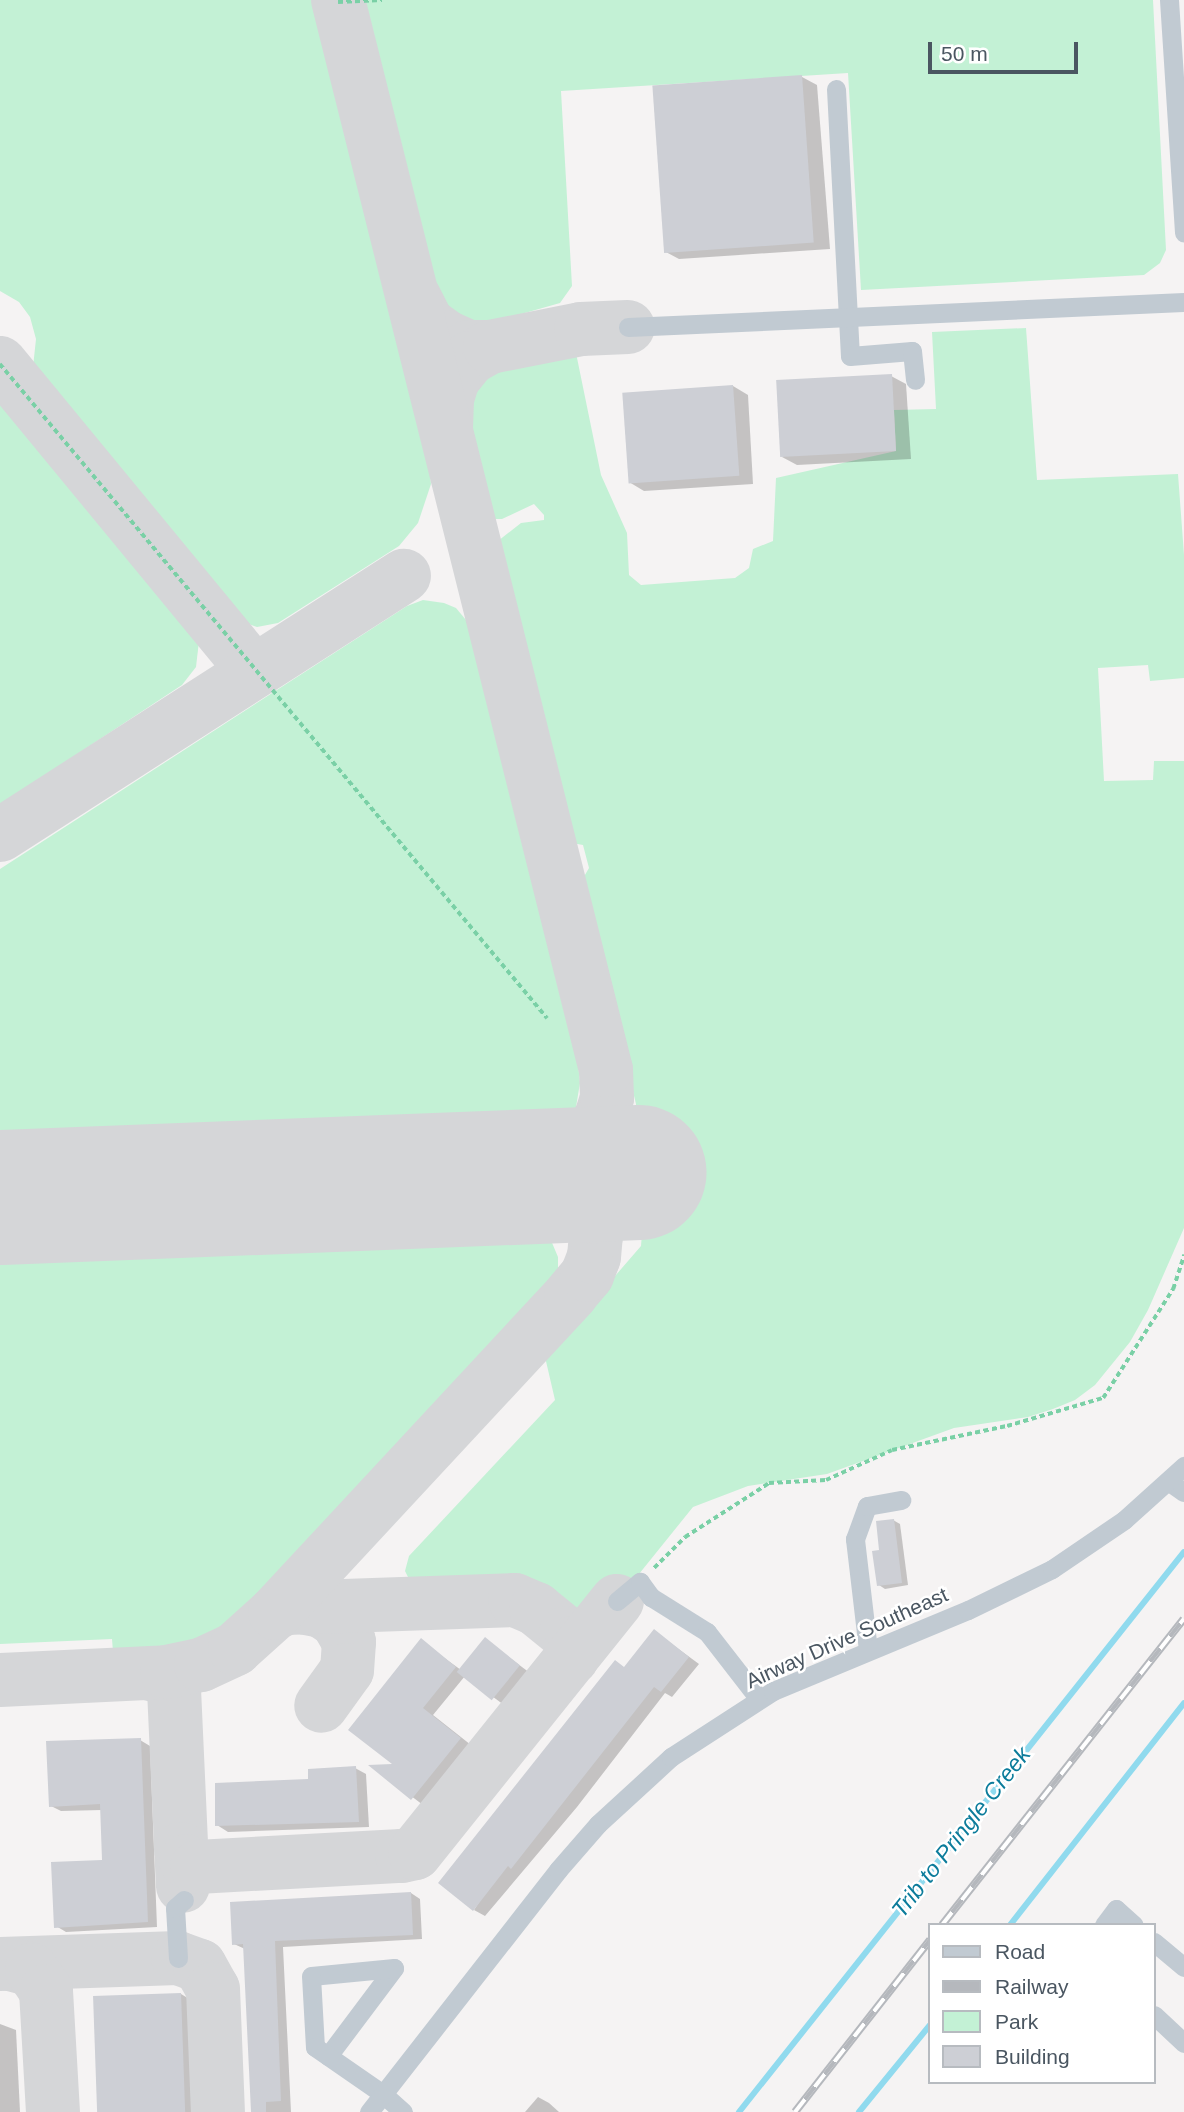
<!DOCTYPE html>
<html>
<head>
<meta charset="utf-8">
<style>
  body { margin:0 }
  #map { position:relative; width:1184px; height:2112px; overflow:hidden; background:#f5f3f3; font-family:Arial,sans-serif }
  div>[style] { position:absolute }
  .green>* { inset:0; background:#c3f1d5 }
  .shadow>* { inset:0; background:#0003 }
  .stream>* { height:6px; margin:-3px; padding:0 3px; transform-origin:3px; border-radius:3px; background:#90daee }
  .taxiway>* { height:54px; margin:-27px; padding:0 27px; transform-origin:27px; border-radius:27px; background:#d5d6d8 }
  .runway>* { height:135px; margin:-67.5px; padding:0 67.5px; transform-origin:67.5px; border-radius:67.5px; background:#d5d6d8 }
  .building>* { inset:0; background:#cdcfd5; transform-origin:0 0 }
  .path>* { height:3.5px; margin-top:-1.75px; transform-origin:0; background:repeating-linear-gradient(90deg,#7ad0a6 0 5px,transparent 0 8.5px) }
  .minor>* { height:19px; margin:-9.5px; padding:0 9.5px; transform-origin:9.5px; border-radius:9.5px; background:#c1cad2 }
  .rail>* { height:8px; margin-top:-4px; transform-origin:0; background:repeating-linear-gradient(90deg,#fff 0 16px,#b5b8bd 0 32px); box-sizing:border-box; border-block:2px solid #b5b8bd }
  span { translate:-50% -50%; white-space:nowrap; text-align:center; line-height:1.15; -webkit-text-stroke:5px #fff; paint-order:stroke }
  .street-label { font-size:21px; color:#4a5661 }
  .water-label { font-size:23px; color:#0c7c9b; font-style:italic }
  .legend { position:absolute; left:928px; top:1923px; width:228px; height:161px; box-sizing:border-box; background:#fff; border:2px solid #b7bbc0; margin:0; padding:9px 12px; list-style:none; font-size:21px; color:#4a5661 }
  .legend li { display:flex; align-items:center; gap:14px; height:35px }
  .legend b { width:35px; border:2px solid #b7bbc0 }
  .scale { position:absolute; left:928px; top:42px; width:150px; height:32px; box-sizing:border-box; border:4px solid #4a5661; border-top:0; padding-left:9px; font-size:21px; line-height:24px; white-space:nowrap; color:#4a5661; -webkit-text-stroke:5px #fff; paint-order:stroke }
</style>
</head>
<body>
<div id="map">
  <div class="green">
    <i style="clip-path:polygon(0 0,315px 0,428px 455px,431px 484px,418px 523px,399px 546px,278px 623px,257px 627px,233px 618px,224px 609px,38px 385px,33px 367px,36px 339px,30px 317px,19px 302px,0 291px)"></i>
    <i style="clip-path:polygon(362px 0,1153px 0,1166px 250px,1160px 263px,1144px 275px,861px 290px,848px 73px,561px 91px,572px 286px,560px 303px,490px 323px,474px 325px,449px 312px,440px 302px,433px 285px)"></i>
    <i style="clip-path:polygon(1026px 328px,1037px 480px,1178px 474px,1184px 555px,1184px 678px,1150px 681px,1148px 665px,1098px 668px,1104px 781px,1153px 780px,1154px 761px,1184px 761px,1184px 1228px,1148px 1310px,1130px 1342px,1095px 1385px,1075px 1400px,1053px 1409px,1028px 1417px,954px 1428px,827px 1474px,748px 1486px,693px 1507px,639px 1574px,611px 1588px,598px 1604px,577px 1619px,565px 1619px,550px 1604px,519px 1589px,423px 1592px,411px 1583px,405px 1571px,409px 1556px,555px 1400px,545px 1357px,641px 1246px,642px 1233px,636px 1104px,582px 880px,589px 868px,583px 845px,572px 843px,498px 541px,521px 523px,544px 520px,544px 515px,534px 504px,502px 519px,492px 519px,466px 416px,473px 389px,490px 372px,500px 368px,576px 353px,601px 475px,627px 533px,629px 575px,641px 585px,735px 578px,749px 568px,753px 549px,773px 541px,776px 478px,896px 451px,894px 410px,936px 409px,932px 332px)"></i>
    <i style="clip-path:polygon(0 400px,12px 407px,43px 443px,190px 619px,199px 641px,196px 667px,182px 685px,0 805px)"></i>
    <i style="clip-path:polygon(423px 600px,444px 603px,456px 608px,471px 626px,577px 1054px,580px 1083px,576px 1107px,561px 1122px,537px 1129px,0 1150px,0 869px,407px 606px)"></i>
    <i style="clip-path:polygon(519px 1223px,536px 1226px,550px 1238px,558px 1257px,558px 1271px,450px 1390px,226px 1627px,207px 1639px,168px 1649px,113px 1652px,112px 1639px,0 1644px,0 1243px)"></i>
  </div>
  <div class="shadow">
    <i style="clip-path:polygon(802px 77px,817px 85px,830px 249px,679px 259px,664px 251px)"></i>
    <i style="clip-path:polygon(891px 376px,906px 384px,911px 459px,797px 465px,782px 457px)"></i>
    <i style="clip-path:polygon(733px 386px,748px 395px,753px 484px,644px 491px,629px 482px)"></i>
    <i style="clip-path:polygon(893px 1520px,900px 1524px,908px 1585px,885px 1589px,879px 1585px,881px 1551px)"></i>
    <i style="clip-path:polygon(654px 1631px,699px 1664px,672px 1697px,665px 1693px,577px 1807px,485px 1916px,474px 1910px)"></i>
    <i style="clip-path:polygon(485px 1639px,530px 1673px,504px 1705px,465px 1676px,433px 1715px,471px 1745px,423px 1805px,373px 1767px,396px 1766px,421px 1641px,461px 1670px)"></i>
    <i style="clip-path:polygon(140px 1740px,150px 1746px,157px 1927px,66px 1932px,56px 1926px,104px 1861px,102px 1810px,61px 1811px,51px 1806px)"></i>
    <i style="clip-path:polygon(355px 1768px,366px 1774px,369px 1827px,228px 1832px,217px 1825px,310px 1781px)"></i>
    <i style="clip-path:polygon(411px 1893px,420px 1899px,422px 1939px,283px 1947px,291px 2112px,253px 2112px,245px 1949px,234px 1944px)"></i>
    <i style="clip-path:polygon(181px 1994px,191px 2000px,196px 2112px,100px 2112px)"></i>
    <i style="clip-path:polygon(0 2024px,16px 2030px,20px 2112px,0 2112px)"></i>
    <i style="clip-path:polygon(538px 2097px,549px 2103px,559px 2112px,525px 2112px)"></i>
  </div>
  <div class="stream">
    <i style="left:1010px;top:1925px;width:282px;rotate:-51.9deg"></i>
    <i style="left:739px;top:2112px;width:715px;rotate:-51.53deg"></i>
    <i style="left:859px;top:2112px;width:112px;rotate:-50.8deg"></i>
  </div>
  <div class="taxiway">
    <i style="left:414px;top:297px;width:29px;rotate:63deg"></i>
    <i style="left:427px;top:323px;width:24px;rotate:36deg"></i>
    <i style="left:446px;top:337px;width:24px;rotate:24deg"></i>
    <i style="left:468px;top:347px;width:22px"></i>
    <i style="left:490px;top:347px;width:23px;rotate:151deg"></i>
    <i style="left:470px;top:358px;width:27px;rotate:129deg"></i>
    <i style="left:453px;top:379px;width:21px;rotate:107deg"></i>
    <i style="left:447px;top:399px;width:26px;rotate:92deg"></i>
    <i style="left:490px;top:347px;width:93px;rotate:-11.2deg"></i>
    <i style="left:581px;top:329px;width:47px;rotate:-2.4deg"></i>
    <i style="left:0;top:363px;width:399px;rotate:50.5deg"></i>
    <i style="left:0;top:835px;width:480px;rotate:-32.7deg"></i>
    <i style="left:306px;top:1608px;width:16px;rotate:11deg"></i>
    <i style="left:322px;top:1611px;width:18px;rotate:34deg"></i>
    <i style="left:337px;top:1621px;width:24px;rotate:60deg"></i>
    <i style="left:349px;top:1642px;width:28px;rotate:94deg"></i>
    <i style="left:347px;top:1670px;width:44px;rotate:125.8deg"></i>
    <i style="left:275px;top:1613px;width:12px;rotate:-24deg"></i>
    <i style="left:286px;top:1608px;width:229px;rotate:-2deg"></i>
    <i style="left:515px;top:1600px;width:23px;rotate:23deg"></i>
    <i style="left:536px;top:1609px;width:38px;rotate:39deg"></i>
    <i style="left:566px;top:1633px;width:12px;rotate:59deg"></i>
    <i style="left:572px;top:1643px;width:15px;rotate:90deg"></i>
    <i style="left:151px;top:1674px;width:15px;rotate:16deg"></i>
    <i style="left:165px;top:1678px;width:14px;rotate:51deg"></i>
    <i style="left:174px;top:1689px;width:197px;rotate:87.4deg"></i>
    <i style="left:0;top:1680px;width:167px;rotate:-2.7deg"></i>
    <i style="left:167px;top:1672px;width:35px;rotate:-12deg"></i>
    <i style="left:201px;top:1665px;width:38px;rotate:-25deg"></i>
    <i style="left:235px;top:1649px;width:54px;rotate:-42deg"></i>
    <i style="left:275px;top:1613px;width:435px;rotate:-47.1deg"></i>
    <i style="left:571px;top:1294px;width:25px;rotate:-50deg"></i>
    <i style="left:587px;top:1275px;width:19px;rotate:-69deg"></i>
    <i style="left:594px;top:1257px;width:21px;rotate:-85deg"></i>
    <i style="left:596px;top:1236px;width:19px;rotate:-99deg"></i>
    <i style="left:593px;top:1217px;width:13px;rotate:-122deg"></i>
    <i style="left:586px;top:1206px;width:51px;rotate:-143.8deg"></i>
    <i style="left:545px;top:1176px;width:27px;rotate:-39deg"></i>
    <i style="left:566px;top:1159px;width:52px;rotate:-48.9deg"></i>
    <i style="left:600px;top:1120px;width:23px;rotate:-72deg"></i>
    <i style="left:607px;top:1098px;width:28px;rotate:-92deg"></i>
    <i style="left:606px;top:1070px;width:1103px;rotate:-104.06deg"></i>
    <i style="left:181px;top:1849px;width:13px;rotate:67deg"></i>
    <i style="left:186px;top:1861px;width:13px;rotate:29deg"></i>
    <i style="left:197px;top:1867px;width:205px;rotate:-3.1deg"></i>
    <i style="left:402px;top:1856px;width:13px;rotate:-13deg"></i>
    <i style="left:415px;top:1853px;width:323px;rotate:-51.3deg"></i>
    <i style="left:0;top:1964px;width:178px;rotate:-1.9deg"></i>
    <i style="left:178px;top:1958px;width:23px;rotate:20deg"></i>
    <i style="left:200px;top:1966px;width:26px;rotate:61deg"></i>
    <i style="left:213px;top:1989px;width:123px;rotate:87.7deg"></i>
    <i style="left:10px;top:1964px;width:23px;rotate:15deg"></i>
    <i style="left:32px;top:1970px;width:25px;rotate:56deg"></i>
    <i style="left:46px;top:1991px;width:121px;rotate:86.7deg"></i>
  </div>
  <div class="runway">
    <i style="left:0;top:1197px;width:639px;rotate:-2.24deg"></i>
  </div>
  <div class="building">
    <i style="left:802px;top:75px;width:168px;height:150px;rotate:86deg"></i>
    <i style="left:892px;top:374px;width:77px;height:116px;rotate:87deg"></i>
    <i style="left:733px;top:385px;width:91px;height:111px;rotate:86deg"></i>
    <i style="clip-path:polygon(894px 1519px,902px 1583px,877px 1586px,872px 1551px,879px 1550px,876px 1521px)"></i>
    <i style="clip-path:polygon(654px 1629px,689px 1657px,661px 1692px,654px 1687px,511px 1869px,508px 1866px,473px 1911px,438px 1883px,615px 1660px,624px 1667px)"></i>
    <i style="left:485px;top:1637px;width:45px;height:45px;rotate:39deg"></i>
    <i style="clip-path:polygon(421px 1638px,456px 1667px,423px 1708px,461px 1738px,411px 1800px,368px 1765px,392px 1764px,348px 1730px)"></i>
    <i style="clip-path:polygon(141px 1738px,148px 1922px,54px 1928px,51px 1862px,102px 1860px,100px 1804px,49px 1807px,46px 1741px)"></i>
    <i style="clip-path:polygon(356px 1766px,359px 1822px,215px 1826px,215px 1783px,308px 1779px,308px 1769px)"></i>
    <i style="clip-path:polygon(411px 1892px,413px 1935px,275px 1941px,281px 2101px,266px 2102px,266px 2112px,251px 2112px,243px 1944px,232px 1945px,230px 1902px)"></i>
    <i style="left:181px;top:1993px;width:119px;height:88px;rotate:88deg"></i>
  </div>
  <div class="path">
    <i style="left:338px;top:2px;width:44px;rotate:-2.6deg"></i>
    <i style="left:0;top:364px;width:853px;rotate:50.09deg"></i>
    <i style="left:654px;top:1568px;width:44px;rotate:-45deg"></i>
    <i style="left:685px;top:1537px;width:100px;rotate:-32.7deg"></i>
    <i style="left:769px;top:1483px;width:57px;rotate:-3deg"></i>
    <i style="left:826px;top:1480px;width:72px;rotate:-24.4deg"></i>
    <i style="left:892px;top:1450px;width:117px;rotate:-11.8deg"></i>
    <i style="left:1007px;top:1426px;width:100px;rotate:-16.3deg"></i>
    <i style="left:1103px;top:1398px;width:130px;rotate:-57.3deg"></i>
    <i style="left:1173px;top:1289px;width:36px;rotate:-72deg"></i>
  </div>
  <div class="minor">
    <i style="left:1169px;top:0;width:233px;rotate:86.3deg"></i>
    <i style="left:836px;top:89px;width:267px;rotate:87deg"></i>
    <i style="left:850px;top:356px;width:62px;rotate:-4.6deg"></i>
    <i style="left:912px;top:351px;width:29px;rotate:84deg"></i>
    <i style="left:628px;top:327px;width:557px;rotate:-2.57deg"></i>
    <i style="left:1168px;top:1481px;width:19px;rotate:35deg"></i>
    <i style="left:617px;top:1601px;width:30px;rotate:-40deg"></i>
    <i style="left:640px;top:1582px;width:19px;rotate:54deg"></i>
    <i style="left:651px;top:1597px;width:66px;rotate:32deg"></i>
    <i style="left:707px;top:1632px;width:85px;rotate:52.2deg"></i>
    <i style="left:868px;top:1650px;width:112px;rotate:-96.7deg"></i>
    <i style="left:855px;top:1539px;width:35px;rotate:-70deg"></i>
    <i style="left:867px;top:1506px;width:35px;rotate:-10deg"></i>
    <i style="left:1104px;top:1925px;width:20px;rotate:-53deg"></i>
    <i style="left:1116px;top:1909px;width:24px;rotate:42deg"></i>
    <i style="left:1154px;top:1942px;width:39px;rotate:40deg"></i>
    <i style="left:178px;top:1958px;width:50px;rotate:-93.4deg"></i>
    <i style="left:175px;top:1908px;width:12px;rotate:-42deg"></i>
    <i style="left:1154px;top:2015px;width:41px;rotate:43deg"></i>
    <i style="left:328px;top:2056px;width:110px;rotate:-53.1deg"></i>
    <i style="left:394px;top:1968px;width:83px;rotate:174.5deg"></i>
    <i style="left:311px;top:1976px;width:71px;rotate:86.8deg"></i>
    <i style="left:315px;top:2047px;width:83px;rotate:34.7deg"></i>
    <i style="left:383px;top:2094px;width:27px;rotate:42deg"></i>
    <i style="left:369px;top:2112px;width:307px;rotate:-52deg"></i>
    <i style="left:558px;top:1870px;width:61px;rotate:-49deg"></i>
    <i style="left:598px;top:1824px;width:99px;rotate:-42.5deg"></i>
    <i style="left:671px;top:1757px;width:121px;rotate:-32.9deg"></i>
    <i style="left:773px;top:1691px;width:211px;rotate:-22.6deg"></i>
    <i style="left:968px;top:1610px;width:93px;rotate:-26deg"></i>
    <i style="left:1052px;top:1569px;width:87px;rotate:-34.2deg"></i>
    <i style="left:1124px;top:1520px;width:81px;rotate:-42deg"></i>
  </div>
  <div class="rail">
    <i style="left:942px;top:1925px;width:390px;rotate:-51.7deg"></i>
    <i style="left:795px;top:2112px;width:219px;rotate:-51.9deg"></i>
  </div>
  <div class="street-label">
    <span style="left:847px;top:1638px;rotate:-24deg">Airway Drive Southeast</span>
  </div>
  <div class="water-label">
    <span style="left:961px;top:1832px;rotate:-52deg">Trib to Pringle Creek</span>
  </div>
  <ul class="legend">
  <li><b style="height:9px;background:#c1cad2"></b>Road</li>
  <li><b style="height:9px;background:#b5b8bd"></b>Railway</li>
  <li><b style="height:19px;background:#c3f1d5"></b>Park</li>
  <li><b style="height:19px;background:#cdcfd5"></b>Building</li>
  </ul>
  <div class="scale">50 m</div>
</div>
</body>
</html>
